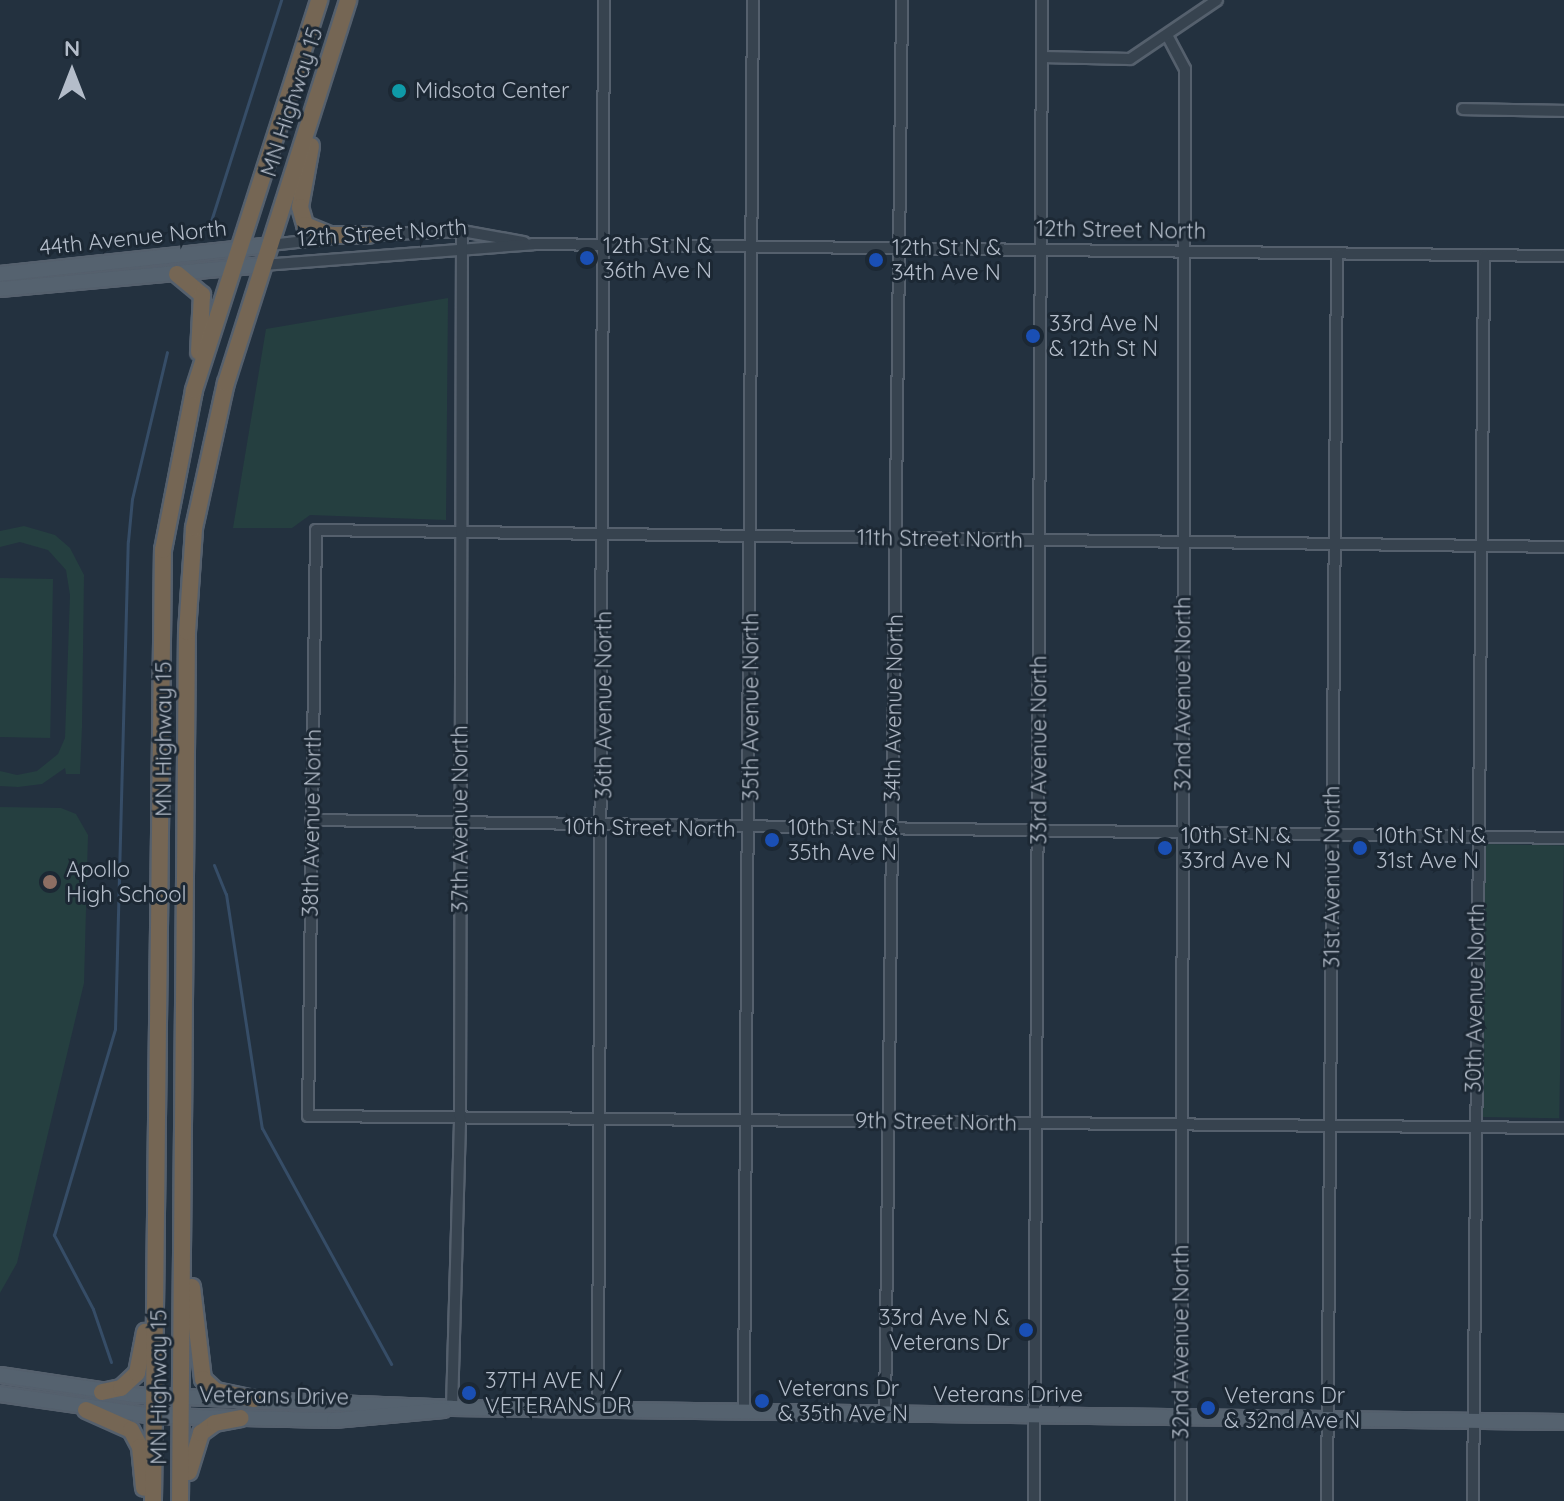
<!DOCTYPE html>
<html>
<head>
<meta charset="utf-8">
<style>
  body { margin:0 }
  #map { position:relative; width:1564px; height:1501px; overflow:hidden; background:#23313f; font-family:Quicksand,sans-serif }
  div>[style] { position:absolute }
  [style*='--x'] { left:calc(var(--x)*1px); top:calc(var(--y)*1px); width:calc(var(--w)*1px); rotate:calc(var(--a)*1deg) }
  .green>* { inset:0; background:#253f40; transform-origin:0 0 }
  .stream>* { height:3px; margin:-1.5px; padding:0 1.5px; transform-origin:1.5px; border-radius:1.5px; background:#364d67 }
  .roads { filter:drop-shadow(2px 0 #55606d) drop-shadow(-2px 0 #55606d) drop-shadow(0 2px #55606d) drop-shadow(0 -2px #55606d) }
  .minor>* { height:10px; margin:-5px; padding:0 5px; transform-origin:5px; border-radius:5px; background:#37434f }
  .major>* { height:14px; margin:-7px; padding:0 7px; transform-origin:7px; border-radius:7px; background:#55626f }
  .highway>* { height:16px; margin:-8px; padding:0 8px; transform-origin:8px; border-radius:8px; background:#756654 }
  .dots>* { width:22px; height:22px; translate:-50% -50%; box-sizing:border-box; border:4px solid #1c2834; border-radius:50% }
  span { translate:-50% -50%; white-space:nowrap; text-align:center; line-height:1.15; -webkit-text-stroke:6px #1c2834; paint-order:stroke }
  .poi-label { font-size:22px; color:#b4bdca }
  .left { translate:0 -50%; text-align:left }
  .right { translate:-100% -50%; text-align:right }
  .street-label { font-size:22px; color:#b4bdca }
  .north { position:absolute; left:32px; top:32px; width:80px; height:80px; -webkit-text-stroke:6px #1c2834; paint-order:stroke; rotate:0deg; font-size:22px; font-weight:700; line-height:32px; text-align:center; color:#b4bdca }
  .north::after { content:''; display:block; margin:auto; width:28px; height:36px; background:#b4bdca; clip-path:polygon(50% 0,100% 100%,50% 72%,0 100%) }
</style>
</head>
<body>
<div id="map">
  <div class="green">
    <i style="clip-path:polygon(448px 298px,446px 520px,310px 515px,292px 528px,233px 528px,266px 329px)"></i>
    <i style="clip-path:polygon(24px 526px,55px 535px,70px 548px,84px 575px,82px 727px,80px 774px,66px 774px,65px 768px,42px 784px,18px 787px,0 786px,0 771px,17px 775px,37px 771px,58px 754px,65px 738px,70px 595px,66px 570px,48px 550px,20px 542px,0 547px,0 531px)"></i>
    <i style="left:0;top:578px;width:53px;height:159px;rotate:1deg"></i>
    <i style="clip-path:polygon(0 807px,61px 808px,76px 814px,88px 835px,84px 983px,17px 1263px,0 1293px)"></i>
    <i style="left:1485px;top:844px;width:79px;height:273px;rotate:1deg"></i>
  </div>
  <div class="stream">
    <i style="--x:211;--y:221;--w:232;--a:-72.4"></i>
    <i style="--x:214;--y:865;--w:31;--a:68"></i>
    <i style="--x:226;--y:894;--w:237;--a:81.3"></i>
    <i style="--x:262;--y:1128;--w:269;--a:61.3"></i>
    <i style="--x:111;--y:1362;--w:56;--a:-108.8"></i>
    <i style="--x:93;--y:1309;--w:84;--a:-117.8"></i>
    <i style="--x:54;--y:1235;--w:215;--a:-73.5"></i>
    <i style="--x:115;--y:1029;--w:488;--a:-88.5"></i>
    <i style="--x:128;--y:541;--w:42;--a:-84.6"></i>
    <i style="--x:132;--y:499;--w:151;--a:-76.6"></i>
  </div>
  <div class="roads">
    <div class="minor">
      <i style="--x:1167;--y:35;--w:38;--a:62"></i>
      <i style="--x:1185;--y:69;--w:1432;--a:90.16"></i>
      <i style="--x:1042;--y:57;--w:88;--a:1.3"></i>
      <i style="--x:1130;--y:59;--w:105;--a:-34.1"></i>
      <i style="--x:1463;--y:109;--w:101;--a:1.1"></i>
      <i style="--x:365;--y:235;--w:97;--a:-2.4"></i>
      <i style="--x:462;--y:231;--w:63;--a:10.1"></i>
      <i style="--x:270;--y:245;--w:63;--a:-6.3"></i>
      <i style="--x:263;--y:265;--w:271;--a:-4.4"></i>
      <i style="--x:533;--y:244;--w:1031;--a:0.67"></i>
      <i style="--x:1564;--y:547;--w:1248;--a:-179.22"></i>
      <i style="--x:316;--y:530;--w:586;--a:90.78"></i>
      <i style="--x:308;--y:1116;--w:1256;--a:0.55"></i>
      <i style="--x:311;--y:820;--w:1253;--a:0.82"></i>
      <i style="--x:452;--y:1408;--w:291;--a:-88.4"></i>
      <i style="--x:460;--y:1117;--w:886;--a:-89.87"></i>
      <i style="--x:598;--y:1410;--w:1410;--a:-89.76"></i>
      <i style="--x:744;--y:1413;--w:1413;--a:-89.64"></i>
      <i style="--x:885;--y:1416;--w:1416;--a:-89.31"></i>
      <i style="--x:1034;--y:1501;--w:1501;--a:-89.69"></i>
      <i style="--x:1327;--y:1501;--w:1247;--a:-89.54"></i>
      <i style="--x:1473;--y:1501;--w:1246;--a:-89.49"></i>
    </div>
    <div class="major">
      <i style="--x:0;--y:274;--w:272;--a:-6.1"></i>
      <i style="--x:0;--y:289;--w:264;--a:-5.2"></i>
      <i style="--x:0;--y:1375;--w:135;--a:8.5"></i>
      <i style="--x:134;--y:1395;--w:318;--a:2.3"></i>
      <i style="--x:452;--y:1408;--w:1112;--a:0.72"></i>
      <i style="--x:0;--y:1394;--w:156;--a:8.1"></i>
      <i style="--x:154;--y:1416;--w:180;--a:1.3"></i>
      <i style="--x:334;--y:1420;--w:110;--a:-5.2"></i>
    </div>
    <div class="highway">
      <i style="--x:311;--y:146;--w:62;--a:100.2"></i>
      <i style="--x:300;--y:207;--w:19;--a:74"></i>
      <i style="--x:305;--y:225;--w:27;--a:22"></i>
      <i style="--x:330;--y:235;--w:38;--a:0"></i>
      <i style="--x:177;--y:274;--w:33;--a:40"></i>
      <i style="--x:202;--y:295;--w:57;--a:93"></i>
      <i style="--x:192;--y:1287;--w:93;--a:83.2"></i>
      <i style="--x:203;--y:1379;--w:18;--a:43"></i>
      <i style="--x:216;--y:1391;--w:39;--a:12"></i>
      <i style="--x:102;--y:1392;--w:19;--a:-12"></i>
      <i style="--x:121;--y:1388;--w:22;--a:-43"></i>
      <i style="--x:137;--y:1373;--w:42;--a:-79"></i>
      <i style="--x:86;--y:1410;--w:49;--a:24"></i>
      <i style="--x:131;--y:1430;--w:19;--a:62"></i>
      <i style="--x:140;--y:1447;--w:41;--a:84.4"></i>
      <i style="--x:189;--y:1472;--w:41;--a:-72.9"></i>
      <i style="--x:201;--y:1433;--w:17;--a:-36"></i>
      <i style="--x:215;--y:1423;--w:26;--a:-11"></i>
      <i style="--x:153;--y:1501;--w:951;--a:-89.4"></i>
      <i style="--x:163;--y:550;--w:163;--a:-79"></i>
      <i style="--x:194;--y:390;--w:410;--a:-72.2"></i>
      <i style="--x:180;--y:1501;--w:869;--a:-89.54"></i>
      <i style="--x:187;--y:632;--w:104;--a:-86.1"></i>
      <i style="--x:194;--y:528;--w:148;--a:-77.6"></i>
      <i style="--x:226;--y:383;--w:402;--a:-72.3"></i>
    </div>
  </div>
  <div class="dots">
    <i style="left:399px;top:91px;background:#0f9aa8"></i>
    <i style="left:587px;top:258px;background:#1a4fb4"></i>
    <i style="left:876px;top:260px;background:#1a4fb4"></i>
    <i style="left:1033px;top:336px;background:#1a4fb4"></i>
    <i style="left:772px;top:840px;background:#1a4fb4"></i>
    <i style="left:1165px;top:848px;background:#1a4fb4"></i>
    <i style="left:1360px;top:848px;background:#1a4fb4"></i>
    <i style="left:50px;top:882px;background:#8d6e63"></i>
    <i style="left:1026px;top:1330px;background:#1a4fb4"></i>
    <i style="left:469px;top:1393px;background:#1a4fb4"></i>
    <i style="left:762px;top:1401px;background:#1a4fb4"></i>
    <i style="left:1208px;top:1408px;background:#1a4fb4"></i>
  </div>
  <div class="poi-label">
    <span class="left" style="left:415px;top:91px">Midsota Center</span>
    <span class="left" style="left:603px;top:258px">12th St N &amp;<br>36th Ave N</span>
    <span class="left" style="left:892px;top:260px">12th St N &amp;<br>34th Ave N</span>
    <span class="left" style="left:1049px;top:336px">33rd Ave N<br>&amp; 12th St N</span>
    <span class="left" style="left:788px;top:840px">10th St N &amp;<br>35th Ave N</span>
    <span class="left" style="left:1181px;top:848px">10th St N &amp;<br>33rd Ave N</span>
    <span class="left" style="left:1376px;top:848px">10th St N &amp;<br>31st Ave N</span>
    <span class="left" style="left:66px;top:882px">Apollo<br>High School</span>
    <span class="right" style="left:1010px;top:1330px">33rd Ave N &amp;<br>Veterans Dr</span>
    <span class="left" style="left:485px;top:1393px">37TH AVE N /<br>VETERANS DR</span>
    <span class="left" style="left:778px;top:1401px">Veterans Dr<br>&amp; 35th Ave N</span>
    <span class="left" style="left:1224px;top:1408px">Veterans Dr<br>&amp; 32nd Ave N</span>
  </div>
  <div class="street-label">
    <span style="left:292px;top:102px;rotate:-72deg">MN Highway 15</span>
    <span style="left:1121px;top:230px;rotate:1deg">12th Street North</span>
    <span style="left:382px;top:233px;rotate:-4deg">12th Street North</span>
    <span style="left:133px;top:238px;rotate:-6deg">44th Avenue North</span>
    <span style="left:940px;top:539px;rotate:1deg">11th Street North</span>
    <span style="left:1183px;top:694px;rotate:-90deg">32nd Avenue North</span>
    <span style="left:604px;top:705px;rotate:-90deg">36th Avenue North</span>
    <span style="left:751px;top:707px;rotate:-90deg">35th Avenue North</span>
    <span style="left:894px;top:708px;rotate:-89deg">34th Avenue North</span>
    <span style="left:164px;top:739px;rotate:-90deg">MN Highway 15</span>
    <span style="left:1039px;top:750px;rotate:-90deg">33rd Avenue North</span>
    <span style="left:460px;top:819px;rotate:-90deg">37th Avenue North</span>
    <span style="left:312px;top:823px;rotate:-89deg">38th Avenue North</span>
    <span style="left:650px;top:828px;rotate:1deg">10th Street North</span>
    <span style="left:1332px;top:877px;rotate:-90deg">31st Avenue North</span>
    <span style="left:1475px;top:998px;rotate:-89deg">30th Avenue North</span>
    <span style="left:936px;top:1122px;rotate:1deg">9th Street North</span>
    <span style="left:1181px;top:1342px;rotate:-90deg">32nd Avenue North</span>
    <span style="left:159px;top:1387px;rotate:-90deg">MN Highway 15</span>
    <span style="left:1008px;top:1395px">Veterans Drive</span>
    <span style="left:274px;top:1396px;rotate:1deg">Veterans Drive</span>
  </div>
  <div class="north">N</div>
</div>
</body>
</html>
